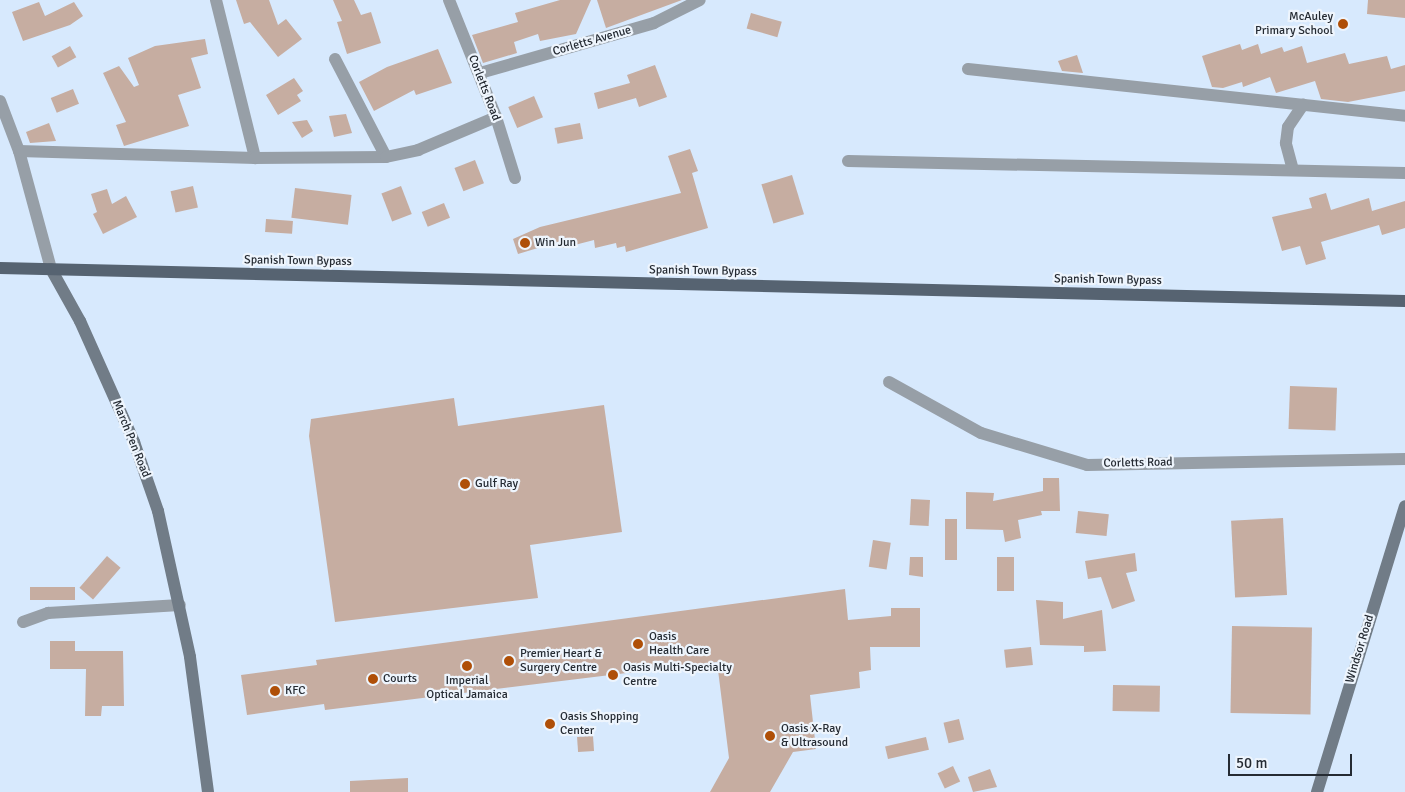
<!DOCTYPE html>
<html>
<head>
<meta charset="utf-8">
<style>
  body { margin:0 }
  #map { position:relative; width:1405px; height:792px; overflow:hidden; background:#d7e9fd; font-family:Signika,sans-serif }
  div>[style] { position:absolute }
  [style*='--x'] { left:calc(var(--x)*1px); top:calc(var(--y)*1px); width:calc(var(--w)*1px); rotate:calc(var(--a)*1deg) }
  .building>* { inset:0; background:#c6ada1; transform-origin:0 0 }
  .street>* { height:12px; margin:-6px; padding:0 6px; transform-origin:6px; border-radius:6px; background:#979fa7 }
  .secondary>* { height:12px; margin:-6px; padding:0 6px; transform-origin:6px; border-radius:6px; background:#717c87 }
  .primary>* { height:12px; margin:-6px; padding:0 6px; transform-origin:6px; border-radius:6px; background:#566371 }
  .dots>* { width:14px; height:14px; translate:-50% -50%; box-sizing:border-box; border:2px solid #eef5fd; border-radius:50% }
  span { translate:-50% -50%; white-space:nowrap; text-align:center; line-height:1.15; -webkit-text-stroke:4.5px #eef5fd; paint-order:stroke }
  .poi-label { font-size:12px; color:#252b33 }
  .right { translate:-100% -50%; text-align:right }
  .left { translate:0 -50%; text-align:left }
  .street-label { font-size:12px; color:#252b33 }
  .scale { position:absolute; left:1228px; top:754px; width:124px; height:22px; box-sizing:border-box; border:2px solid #252b33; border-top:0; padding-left:6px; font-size:15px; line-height:18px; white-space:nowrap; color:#252b33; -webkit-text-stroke:4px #eef5fd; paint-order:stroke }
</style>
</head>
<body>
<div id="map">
  <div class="building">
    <i style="clip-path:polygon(236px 0,269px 0,278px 25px,286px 19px,302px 39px,278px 57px,250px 22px,244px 24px)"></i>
    <i style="clip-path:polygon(333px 0,354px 0,361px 15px,371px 12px,381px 43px,347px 54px,337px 22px,342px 21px)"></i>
    <i style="clip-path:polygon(560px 0,591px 0,576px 34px,540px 41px,538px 34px,514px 42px,517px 53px,483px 63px,472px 35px,518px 22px,515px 13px)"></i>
    <i style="clip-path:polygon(597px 0,682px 0,606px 28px)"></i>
    <i style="clip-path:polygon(1368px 0,1405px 0,1405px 18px,1367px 14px)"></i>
    <i style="clip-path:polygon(39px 2px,45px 16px,74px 2px,83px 16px,70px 25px,23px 41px,12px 12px)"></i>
    <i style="left:751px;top:13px;width:32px;height:16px;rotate:16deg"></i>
    <i style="clip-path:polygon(205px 39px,208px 54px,191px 58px,201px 88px,178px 95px,189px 126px,124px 146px,116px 125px,126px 122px,103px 73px,119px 66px,134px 87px,139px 85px,128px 58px,155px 46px)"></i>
    <i style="clip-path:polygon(1240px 44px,1242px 50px,1258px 44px,1261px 54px,1282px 47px,1284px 52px,1302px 46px,1307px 63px,1345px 53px,1349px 64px,1387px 56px,1391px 69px,1405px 65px,1405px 91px,1348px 102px,1321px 99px,1315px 81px,1276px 93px,1270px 77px,1243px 87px,1242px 82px,1223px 88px,1212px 87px,1202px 56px)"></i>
    <i style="left:70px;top:46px;width:13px;height:21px;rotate:61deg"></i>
    <i style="clip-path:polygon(438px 49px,452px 83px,416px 95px,414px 90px,374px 111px,359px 82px,387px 67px)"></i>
    <i style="clip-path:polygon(1077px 55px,1083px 73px,1062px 71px,1058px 61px)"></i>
    <i style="clip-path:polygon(655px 65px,667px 97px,639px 107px,636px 98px,598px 109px,594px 93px,630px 83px,627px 75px)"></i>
    <i style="clip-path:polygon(294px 78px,303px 91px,297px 95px,301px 101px,278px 115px,266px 95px)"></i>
    <i style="left:73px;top:89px;width:16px;height:24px;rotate:68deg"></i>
    <i style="left:534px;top:96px;width:23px;height:28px;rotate:67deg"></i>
    <i style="clip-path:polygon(346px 114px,352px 133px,334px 137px,329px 116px)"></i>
    <i style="clip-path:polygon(307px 120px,313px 131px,302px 138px,292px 122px)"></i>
    <i style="clip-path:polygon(49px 123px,56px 141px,30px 143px,26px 132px)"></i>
    <i style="left:580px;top:123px;width:16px;height:26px;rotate:79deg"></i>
    <i style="clip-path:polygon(690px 149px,698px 171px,692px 173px,708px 228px,626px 252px,625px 246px,617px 248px,616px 243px,595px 248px,594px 240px,563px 248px,561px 241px,518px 254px,513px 239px,540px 227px,681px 193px,668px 156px)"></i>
    <i style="left:475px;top:160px;width:25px;height:22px;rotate:69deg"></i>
    <i style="left:792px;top:175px;width:41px;height:32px;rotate:73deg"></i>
    <i style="left:193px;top:186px;width:22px;height:23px;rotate:77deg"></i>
    <i style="left:401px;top:186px;width:30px;height:21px;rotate:69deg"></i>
    <i style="left:295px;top:188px;width:57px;height:30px;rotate:7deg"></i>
    <i style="clip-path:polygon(107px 189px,112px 204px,126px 196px,137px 217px,103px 234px,93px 214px,97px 212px,91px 194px)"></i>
    <i style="clip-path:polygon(1326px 193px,1331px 210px,1369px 198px,1372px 211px,1405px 201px,1405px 228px,1382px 235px,1379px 225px,1321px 242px,1326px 259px,1306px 265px,1300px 246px,1282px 251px,1272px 217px,1312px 208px,1309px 198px)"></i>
    <i style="left:444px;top:203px;width:16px;height:24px;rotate:68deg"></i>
    <i style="left:266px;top:219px;width:27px;height:13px;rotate:4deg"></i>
    <i style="left:1290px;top:386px;width:47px;height:43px;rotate:2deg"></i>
    <i style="clip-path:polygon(454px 398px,458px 426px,604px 405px,622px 532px,530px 545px,538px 598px,335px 622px,309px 436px,311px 419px)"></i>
    <i style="clip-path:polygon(1043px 478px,1059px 478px,1060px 511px,1041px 511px,1042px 515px,1018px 520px,1021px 538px,1005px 542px,1003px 530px,966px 529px,966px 492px,994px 493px,993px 501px,1043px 491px)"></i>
    <i style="left:911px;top:499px;width:19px;height:26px;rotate:3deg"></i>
    <i style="left:1078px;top:511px;width:31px;height:22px;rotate:6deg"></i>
    <i style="left:1283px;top:518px;width:77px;height:52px;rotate:87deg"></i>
    <i style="left:945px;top:519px;width:12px;height:41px"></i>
    <i style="left:873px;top:540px;width:18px;height:27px;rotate:9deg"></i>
    <i style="clip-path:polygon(1135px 553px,1137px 571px,1126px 573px,1135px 601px,1112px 609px,1101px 577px,1088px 579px,1085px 561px)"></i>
    <i style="left:107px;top:556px;width:18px;height:42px;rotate:41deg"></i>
    <i style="clip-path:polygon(910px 557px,923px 557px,923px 577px,909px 575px)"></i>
    <i style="left:997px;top:557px;width:17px;height:34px"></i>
    <i style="left:30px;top:587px;width:45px;height:13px"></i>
    <i style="clip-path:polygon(845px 589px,848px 620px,891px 616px,891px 608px,920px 608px,920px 647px,870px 647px,871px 670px,859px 672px,860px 688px,810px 695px,816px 749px,793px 752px,770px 792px,710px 792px,729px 758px,717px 662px,325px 710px,324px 704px,247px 715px,241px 675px,317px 665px,316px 660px)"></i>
    <i style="clip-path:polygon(1036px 600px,1063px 602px,1063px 619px,1102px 610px,1106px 651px,1084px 652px,1084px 646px,1040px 645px)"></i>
    <i style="left:1232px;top:626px;width:80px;height:87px;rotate:1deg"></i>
    <i style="clip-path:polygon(50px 641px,75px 641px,75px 651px,123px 651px,124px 706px,102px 706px,101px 716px,85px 716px,86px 669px,50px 669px)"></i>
    <i style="left:1031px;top:647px;width:18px;height:27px;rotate:84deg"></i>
    <i style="left:1113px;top:685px;width:47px;height:26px;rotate:1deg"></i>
    <i style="left:959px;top:719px;width:21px;height:16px;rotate:76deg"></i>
    <i style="left:593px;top:736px;width:15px;height:16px;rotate:86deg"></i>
    <i style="left:926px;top:737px;width:13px;height:42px;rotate:77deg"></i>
    <i style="left:953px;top:766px;width:17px;height:17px;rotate:65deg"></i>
    <i style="clip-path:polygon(990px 769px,997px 787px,973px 792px,968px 777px)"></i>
    <i style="clip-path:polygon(408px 778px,408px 792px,350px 792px,350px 781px)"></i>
  </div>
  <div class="street">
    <i style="--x:216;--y:0;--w:163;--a:76.1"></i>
    <i style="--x:449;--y:0;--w:126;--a:68.1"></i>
    <i style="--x:496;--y:117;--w:64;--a:72.7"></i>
    <i style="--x:335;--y:59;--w:110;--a:62.5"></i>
    <i style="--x:968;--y:69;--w:440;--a:6.1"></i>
    <i style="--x:480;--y:73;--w:181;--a:-16"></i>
    <i style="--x:654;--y:23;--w:51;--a:-26.6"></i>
    <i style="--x:0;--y:101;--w:53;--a:69.2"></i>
    <i style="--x:19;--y:151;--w:122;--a:74.8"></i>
    <i style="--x:19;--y:151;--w:236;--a:1.7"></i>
    <i style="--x:255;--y:158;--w:131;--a:-0.4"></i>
    <i style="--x:386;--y:157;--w:33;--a:-12"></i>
    <i style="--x:418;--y:150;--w:85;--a:-22.9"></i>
    <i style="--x:848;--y:161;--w:557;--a:1.23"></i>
    <i style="--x:1293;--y:170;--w:28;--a:-105"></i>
    <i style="--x:1286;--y:143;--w:16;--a:-83"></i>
    <i style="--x:1288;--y:127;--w:27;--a:-56"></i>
    <i style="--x:889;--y:382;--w:105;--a:29"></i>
    <i style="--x:981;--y:433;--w:111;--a:16.8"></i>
    <i style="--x:1087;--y:465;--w:318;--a:-1.1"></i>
    <i style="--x:23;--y:622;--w:27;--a:-20"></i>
    <i style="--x:48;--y:613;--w:132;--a:-3.5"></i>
  </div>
  <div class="secondary">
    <i style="--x:51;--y:269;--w:60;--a:60.9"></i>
    <i style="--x:80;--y:321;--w:133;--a:65.9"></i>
    <i style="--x:134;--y:442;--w:73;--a:70.8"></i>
    <i style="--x:158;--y:511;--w:149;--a:77.6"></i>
    <i style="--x:190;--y:657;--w:136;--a:82.4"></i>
    <i style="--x:1317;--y:792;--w:299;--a:-72.9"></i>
  </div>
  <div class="primary">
    <i style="--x:0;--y:268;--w:1405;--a:1.35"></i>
  </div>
  <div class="dots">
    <i style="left:1343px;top:24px;background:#af4f08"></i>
    <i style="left:525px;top:243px;background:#af4f08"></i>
    <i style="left:465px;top:484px;background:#af4f08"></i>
    <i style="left:638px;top:644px;background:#af4f08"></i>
    <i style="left:509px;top:661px;background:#af4f08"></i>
    <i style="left:467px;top:666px;background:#af4f08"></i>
    <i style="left:613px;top:675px;background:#af4f08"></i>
    <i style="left:373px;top:679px;background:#af4f08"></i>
    <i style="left:275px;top:691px;background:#af4f08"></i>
    <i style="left:550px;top:724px;background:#af4f08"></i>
    <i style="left:770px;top:736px;background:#af4f08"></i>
  </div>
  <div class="poi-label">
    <span class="right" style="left:1333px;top:24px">McAuley<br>Primary School</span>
    <span class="left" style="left:535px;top:243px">Win Jun</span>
    <span class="left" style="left:475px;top:484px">Gulf Ray</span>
    <span class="left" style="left:649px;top:644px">Oasis<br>Health Care</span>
    <span class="left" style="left:520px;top:661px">Premier Heart &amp;<br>Surgery Centre</span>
    <span class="left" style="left:623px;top:675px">Oasis Multi-Specialty<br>Centre</span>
    <span class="left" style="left:383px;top:679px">Courts</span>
    <span style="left:467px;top:688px">Imperial<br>Optical Jamaica</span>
    <span class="left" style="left:285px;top:691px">KFC</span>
    <span class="left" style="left:560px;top:724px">Oasis Shopping<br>Center</span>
    <span class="left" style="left:781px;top:736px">Oasis X-Ray<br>&amp; Ultrasound</span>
  </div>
  <div class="street-label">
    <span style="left:592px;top:41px;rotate:-16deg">Corletts Avenue</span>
    <span style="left:484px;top:88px;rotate:69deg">Corletts Road</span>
    <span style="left:298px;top:261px;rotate:1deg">Spanish Town Bypass</span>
    <span style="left:703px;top:271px;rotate:1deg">Spanish Town Bypass</span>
    <span style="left:1108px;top:280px;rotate:1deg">Spanish Town Bypass</span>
    <span style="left:131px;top:439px;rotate:68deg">March Pen Road</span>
    <span style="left:1138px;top:463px;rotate:-1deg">Corletts Road</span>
    <span style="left:1360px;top:649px;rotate:-73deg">Windsor Road</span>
  </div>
  <div class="scale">50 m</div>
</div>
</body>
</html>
